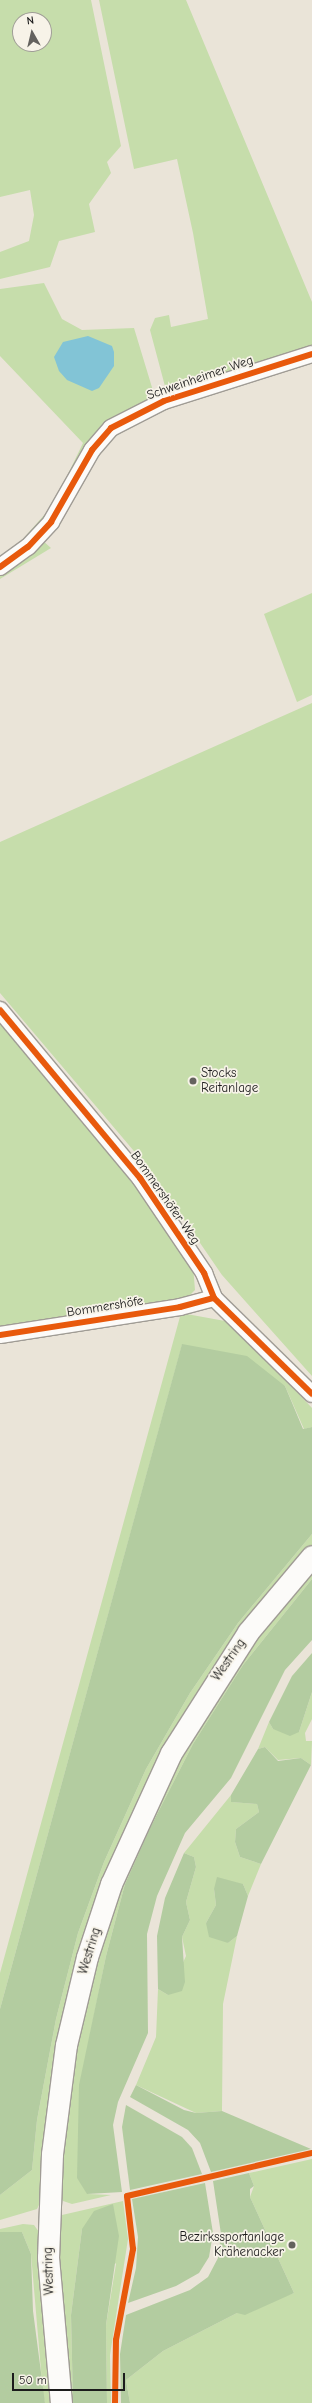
<!DOCTYPE html>
<html>
<head>
<meta charset="utf-8">
<style>
  body { margin:0 }
  #map { position:relative; width:312px; height:2403px; overflow:hidden; background:#eae4d8; font-family:"Comic Neue",sans-serif }
  div>[style] { position:absolute }
  [style*='--x'] { left:calc(var(--x)*1px); top:calc(var(--y)*1px); width:calc(var(--w)*1px); rotate:calc(var(--a)*1deg) }
  .green>* { inset:0; background:#c6ddab }
  .forest>* { inset:0; background:#b3cca0 }
  .water>* { inset:0; background:#82c4d6 }
  .roads { filter:drop-shadow(1px 0 #a09c95) drop-shadow(-1px 0 #a09c95) drop-shadow(0 1px #a09c95) drop-shadow(0 -1px #a09c95) }
  .minor>* { height:16px; margin:-8px; padding:0 8px; transform-origin:8px; border-radius:8px; background:#fcfbf9 }
  .major>* { height:21px; margin:-10.5px; padding:0 10.5px; transform-origin:10.5px; border-radius:10.5px; background:#fcfbf9 }
  .cycleway>* { height:6px; margin:-3px; padding:0 3px; transform-origin:3px; border-radius:3px; background:#e8590c }
  .dots>* { width:11px; height:11px; translate:-50% -50%; box-sizing:border-box; border:2px solid #f7f3e8; border-radius:50% }
  span { translate:-50% -50%; white-space:nowrap; text-align:center; line-height:1.15; -webkit-text-stroke:3.5px #f7f3e8; paint-order:stroke }
  .street-label { font-size:13px; color:#1c1c1c }
  .poi-label { font-size:13px; color:#1c1c1c }
  .left { translate:0 -50%; text-align:left }
  .right { translate:-100% -50%; text-align:right }
  .north { position:absolute; left:12px; top:12px; width:40px; height:40px; box-sizing:border-box; background:#f7f3e8; border:1px solid #9f9d96; border-radius:50%; rotate:352deg; font-size:11px; font-weight:700; line-height:16px; text-align:center; color:#1c1c1c }
  .north::after { content:''; display:block; margin:auto; width:14px; height:18px; background:#64625e; clip-path:polygon(50% 0,100% 100%,50% 72%,0 100%) }
  .scale { position:absolute; left:12px; top:2373px; width:113px; height:18px; box-sizing:border-box; border:2px solid #1c1c1c; border-top:0; padding-left:5px; font-size:12px; line-height:14px; white-space:nowrap; color:#1c1c1c; -webkit-text-stroke:3px #f7f3e8; paint-order:stroke }
</style>
</head>
<body>
<div id="map">
  <div class="green">
    <i style="clip-path:polygon(evenodd,0 0,91px 0,121px 146px,107px 162px,111px 173px,89px 204px,95px 232px,59px 241px,50px 267px,0 279px,0 252px,29px 241px,34px 215px,30px 190px,0 197px,0 0,20px 20px,44px 20px,44px 44px,20px 44px,20px 20px)"></i>
    <i style="clip-path:polygon(99px 0,186px 0,312px 302px,312px 349px,175px 392px,166px 390px,150px 330px,155px 318px,169px 315px,171px 327px,208px 319px,193px 233px,177px 159px,134px 169px)"></i>
    <i style="clip-path:polygon(44px 283px,62px 319px,82px 330px,134px 328px,154px 394px,150px 401px,112px 423px,37px 530px,0 561px,0 556px,22px 540px,53px 505px,83px 443px,0 356px,0 289px)"></i>
    <i style="clip-path:polygon(42px 540px,51px 548px,0 579px,0 572px)"></i>
    <i style="clip-path:polygon(312px 593px,312px 695px,297px 702px,264px 614px)"></i>
    <i style="clip-path:polygon(312px 703px,312px 1376px,222px 1275px,150px 1170px,0 993px,0 842px)"></i>
    <i style="clip-path:polygon(0 1018px,101px 1136px,193px 1266px,195px 1290px,185px 1300px,0 1331px)"></i>
    <i style="clip-path:polygon(181px 1313px,225px 1321px,246px 1338px,312px 1408px,312px 1427px,304px 1429px,285px 1386px,182px 1345px,0 2009px,0 1973px)"></i>
    <i style="clip-path:polygon(312px 1534px,312px 1547px,118px 1850px,41px 2201px,37px 2209px,0 2220px,0 2195px,32px 2170px,37px 2120px,56px 2019px,78px 1933px,104px 1862px,146px 1769px,190px 1693px,238px 1623px)"></i>
    <i style="clip-path:polygon(312px 1571px,312px 1579px,243px 1665px,193px 1744px,150px 1828px,125px 1884px,106px 1956px,80px 2085px,88px 2194px,111px 2195px,72px 2204px,63px 2201px,57px 2192px,71px 2069px,101px 1942px,125px 1875px,177px 1763px,209px 1708px,251px 1646px)"></i>
    <i style="clip-path:polygon(312px 1692px,312px 1719px,305px 1733px,306px 1741px,312px 1741px,311px 1765px,301px 1758px,278px 1760px,265px 1747px,258px 1749px,269px 1722px,273px 1729px,299px 1732px)"></i>
    <i style="clip-path:polygon(231px 1795px,232px 1802px,257px 1804px,259px 1812px,236px 1829px,235px 1842px,240px 1857px,261px 1864px,248px 1896px,243px 1884px,214px 1889px,216px 1905px,206px 1923px,228px 1943px,237px 1936px,223px 2004px,222px 2111px,196px 2113px,136px 2085px,156px 2037px,158px 1989px,168px 1995px,186px 1956px,182px 1937px,190px 1920px,186px 1902px,196px 1867px,194px 1857px,184px 1853px)"></i>
    <i style="clip-path:polygon(312px 2159px,312px 2403px,130px 2403px,126px 2380px,163px 2351px,237px 2313px,294px 2293px,250px 2197px,254px 2186px,249px 2173px)"></i>
    <i style="clip-path:polygon(123px 2201px,128px 2239px,110px 2355px,111px 2403px,107px 2403px,106px 2325px,116px 2264px,82px 2229px,71px 2315px,73px 2403px,70px 2403px,58px 2312px,58px 2220px,62px 2215px)"></i>
    <i style="clip-path:polygon(23px 2224px,34px 2225px,39px 2232px,53px 2403px,45px 2403px,43px 2394px,31px 2254px,22px 2232px,0 2232px,0 2229px)"></i>
  </div>
  <div class="forest">
    <i style="clip-path:polygon(182px 1344px,247px 1356px,285px 1386px,303px 1429px,312px 1427px,312px 1534px,238px 1623px,190px 1693px,146px 1769px,104px 1862px,78px 1933px,56px 2019px,37px 2120px,32px 2170px,0 2195px,0 2009px)"></i>
    <i style="clip-path:polygon(312px 1579px,312px 1640px,285px 1670px,231px 1778px,185px 1833px,157px 1896px,147px 1934px,148px 2033px,118px 2102px,113px 2125px,122px 2192px,87px 2194px,77px 2178px,79px 2085px,106px 1956px,125px 1884px,150px 1828px,193px 1744px,243px 1665px)"></i>
    <i style="clip-path:polygon(312px 1653px,312px 1692px,299px 1732px,290px 1736px,273px 1729px,269px 1722px,292px 1676px)"></i>
    <i style="clip-path:polygon(265px 1747px,278px 1761px,301px 1758px,311px 1765px,261px 1864px,240px 1857px,235px 1842px,236px 1829px,259px 1812px,257px 1804px,231px 1802px,231px 1795px,258px 1749px)"></i>
    <i style="clip-path:polygon(184px 1853px,194px 1857px,196px 1867px,186px 1902px,190px 1920px,182px 1937px,185px 1982px,182px 1991px,168px 1995px,158px 1989px,157px 1936px,165px 1898px)"></i>
    <i style="clip-path:polygon(217px 1877px,243px 1884px,248px 1896px,237px 1936px,228px 1943px,209px 1937px,206px 1923px,216px 1905px,214px 1889px)"></i>
    <i style="clip-path:polygon(136px 2085px,184px 2110px,196px 2113px,222px 2111px,311px 2149px,211px 2172px,200px 2143px,188px 2130px,130px 2097px)"></i>
    <i style="clip-path:polygon(126px 2105px,182px 2137px,192px 2148px,202px 2174px,130px 2190px,122px 2127px)"></i>
    <i style="clip-path:polygon(249px 2173px,254px 2186px,250px 2189px,250px 2197px,294px 2293px,245px 2315px,237px 2313px,163px 2351px,126px 2380px,130px 2403px,121px 2403px,120px 2354px,126px 2315px,190px 2290px,208px 2277px,218px 2258px,221px 2234px,213px 2181px)"></i>
    <i style="clip-path:polygon(205px 2183px,213px 2233px,209px 2257px,199px 2273px,176px 2286px,128px 2303px,136px 2268px,138px 2237px,132px 2199px)"></i>
    <i style="clip-path:polygon(113px 2204px,119px 2236px,106px 2325px,107px 2403px,73px 2403px,71px 2315px,82px 2229px,94px 2211px)"></i>
    <i style="clip-path:polygon(0 2232px,22px 2232px,31px 2254px,33px 2311px,45px 2403px,0 2403px)"></i>
  </div>
  <div class="water">
    <i style="clip-path:polygon(88px 336px,112px 346px,114px 352px,114px 366px,99px 388px,92px 391px,67px 380px,59px 371px,54px 357px,63px 342px)"></i>
  </div>
  <div class="roads">
    <div class="minor">
      <i style="--x:0;--y:567;--w:34;--a:-36"></i>
      <i style="--x:28;--y:547;--w:34;--a:-47"></i>
      <i style="--x:51;--y:522;--w:83;--a:-60.3"></i>
      <i style="--x:92;--y:450;--w:29;--a:-49"></i>
      <i style="--x:111;--y:428;--w:59;--a:-27"></i>
      <i style="--x:164;--y:401;--w:155;--a:-17.6"></i>
      <i style="--x:0;--y:1010;--w:219;--a:50.2"></i>
      <i style="--x:140;--y:1178;--w:115;--a:56"></i>
      <i style="--x:204;--y:1273;--w:27;--a:68"></i>
      <i style="--x:214;--y:1298;--w:137;--a:44.4"></i>
      <i style="--x:0;--y:1335;--w:182;--a:-8.8"></i>
      <i style="--x:180;--y:1307;--w:35;--a:-15"></i>
    </div>
    <div class="major">
      <i style="--x:61;--y:2403;--w:146;--a:-95.1"></i>
      <i style="--x:48;--y:2258;--w:104;--a:-87.8"></i>
      <i style="--x:52;--y:2154;--w:110;--a:-82.7"></i>
      <i style="--x:66;--y:2045;--w:90;--a:-76.6"></i>
      <i style="--x:87;--y:1957;--w:77;--a:-71.8"></i>
      <i style="--x:111;--y:1884;--w:144;--a:-65.4"></i>
      <i style="--x:171;--y:1753;--w:143;--a:-57.5"></i>
      <i style="--x:248;--y:1632;--w:99;--a:-49.9"></i>
    </div>
  </div>
  <div class="cycleway">
    <i style="--x:0;--y:567;--w:34;--a:-36"></i>
    <i style="--x:28;--y:547;--w:34;--a:-47"></i>
    <i style="--x:51;--y:522;--w:83;--a:-60.3"></i>
    <i style="--x:92;--y:450;--w:29;--a:-49"></i>
    <i style="--x:111;--y:428;--w:59;--a:-27"></i>
    <i style="--x:164;--y:401;--w:155;--a:-17.6"></i>
    <i style="--x:0;--y:1010;--w:219;--a:50.2"></i>
    <i style="--x:140;--y:1178;--w:115;--a:56"></i>
    <i style="--x:204;--y:1273;--w:27;--a:68"></i>
    <i style="--x:214;--y:1298;--w:137;--a:44.4"></i>
    <i style="--x:0;--y:1335;--w:182;--a:-8.8"></i>
    <i style="--x:180;--y:1307;--w:35;--a:-15"></i>
    <i style="--x:115;--y:2403;--w:63;--a:-89.1"></i>
    <i style="--x:116;--y:2340;--w:93;--a:-79.4"></i>
    <i style="--x:133;--y:2249;--w:53;--a:-96.5"></i>
    <i style="--x:127;--y:2196;--w:190;--a:-13.1"></i>
  </div>
  <div class="dots">
    <i style="left:193px;top:1081px;background:#64625e"></i>
    <i style="left:292px;top:2245px;background:#64625e"></i>
  </div>
  <div class="street-label">
    <span style="left:200px;top:378px;rotate:-19deg">Schweinheimer Weg</span>
    <span style="left:165px;top:1198px;rotate:55deg">Bommershöfer Weg</span>
    <span style="left:105px;top:1307px;rotate:-9deg">Bommershöfe</span>
    <span style="left:229px;top:1660px;rotate:-55deg">Westring</span>
    <span style="left:90px;top:1951px;rotate:-73deg">Westring</span>
    <span style="left:49px;top:2271px;rotate:-92deg">Westring</span>
  </div>
  <div class="poi-label">
    <span class="left" style="left:201px;top:1081px">Stocks<br>Reitanlage</span>
    <span class="right" style="left:284px;top:2245px">Bezirkssportanlage<br>Krähenacker</span>
  </div>
  <div class="north">N</div>
  <div class="scale">50 m</div>
</div>
</body>
</html>
